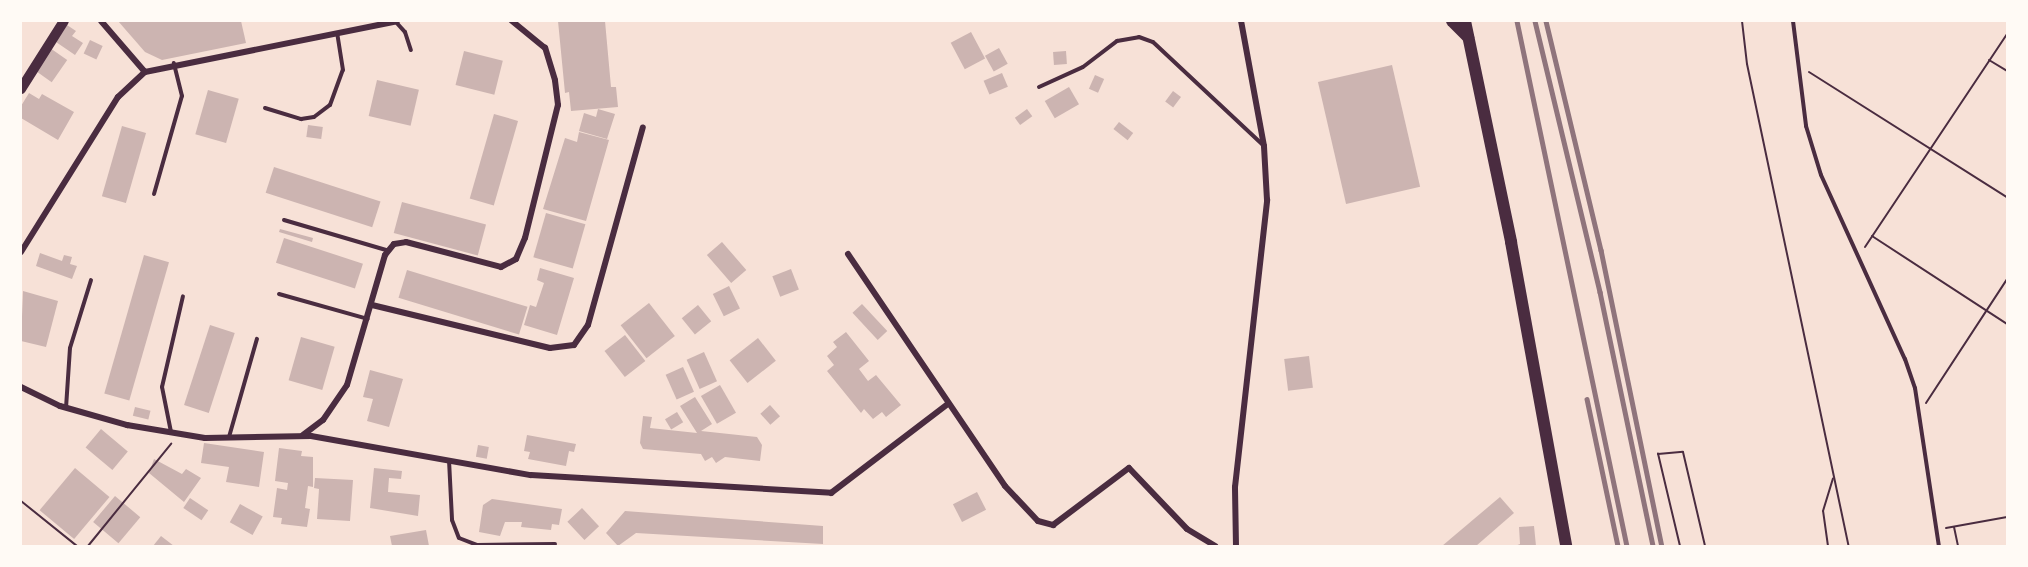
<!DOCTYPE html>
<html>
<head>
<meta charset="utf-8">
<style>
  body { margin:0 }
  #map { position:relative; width:2028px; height:567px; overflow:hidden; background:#f7e1d7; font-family:"IBM Plex Sans",sans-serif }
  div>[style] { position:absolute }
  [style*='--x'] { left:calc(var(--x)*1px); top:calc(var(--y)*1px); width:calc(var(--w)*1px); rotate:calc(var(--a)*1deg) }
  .building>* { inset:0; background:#ccb4b1; transform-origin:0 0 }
  .path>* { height:2px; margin:-1px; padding:0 1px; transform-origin:1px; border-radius:1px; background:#4a2c40 }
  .service>* { height:4px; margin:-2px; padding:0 2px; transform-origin:2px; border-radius:2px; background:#4a2c40 }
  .minor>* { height:6px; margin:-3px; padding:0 3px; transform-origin:3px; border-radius:3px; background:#4a2c40 }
  .tertiary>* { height:10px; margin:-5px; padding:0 5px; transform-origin:5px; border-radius:5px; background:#4a2c40 }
  .primary>* { height:12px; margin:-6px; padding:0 6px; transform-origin:6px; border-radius:6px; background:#4a2c40 }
  .rail>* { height:4.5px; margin:-2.25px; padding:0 2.25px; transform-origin:2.25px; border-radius:2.25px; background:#8f747c }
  span { translate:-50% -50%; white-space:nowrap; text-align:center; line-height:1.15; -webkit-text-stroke:6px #fffaf5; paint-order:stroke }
  .frame { position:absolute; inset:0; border:22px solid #fffaf5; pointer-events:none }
</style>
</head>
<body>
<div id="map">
  <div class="building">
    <i style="clip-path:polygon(118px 21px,241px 21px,246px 43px,162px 60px,145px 52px)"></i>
    <i style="clip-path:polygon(558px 21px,605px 21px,611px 87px,616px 87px,618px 107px,571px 111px,569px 92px,565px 93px)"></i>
    <i style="clip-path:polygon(67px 25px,76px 31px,72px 36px,83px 43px,75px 55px,56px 42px)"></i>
    <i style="left:971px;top:32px;width:30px;height:23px;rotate:62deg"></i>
    <i style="left:90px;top:40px;width:14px;height:15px;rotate:25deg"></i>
    <i style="left:50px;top:48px;width:21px;height:27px;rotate:35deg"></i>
    <i style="left:999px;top:48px;width:18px;height:16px;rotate:61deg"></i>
    <i style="left:464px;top:51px;width:40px;height:35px;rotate:14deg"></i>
    <i style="left:1066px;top:51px;width:13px;height:13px;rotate:86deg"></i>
    <i style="left:1392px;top:65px;width:125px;height:76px;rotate:77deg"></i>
    <i style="left:1002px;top:73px;width:15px;height:20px;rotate:67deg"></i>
    <i style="left:1095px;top:75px;width:10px;height:15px;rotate:24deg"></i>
    <i style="left:377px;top:80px;width:43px;height:37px;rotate:13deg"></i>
    <i style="left:1069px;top:87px;width:20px;height:28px;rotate:60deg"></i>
    <i style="left:208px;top:90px;width:32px;height:46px;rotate:16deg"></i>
    <i style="left:1173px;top:91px;width:10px;height:13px;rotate:37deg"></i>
    <i style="clip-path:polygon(29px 93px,39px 99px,42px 94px,74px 112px,58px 140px,21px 118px,21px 106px)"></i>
    <i style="clip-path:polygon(598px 109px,615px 114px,607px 139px,579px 131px,584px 113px,596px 117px)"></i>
    <i style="left:1027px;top:109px;width:9px;height:15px;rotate:54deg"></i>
    <i style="left:494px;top:114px;width:25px;height:88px;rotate:16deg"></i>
    <i style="left:1119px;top:122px;width:18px;height:9px;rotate:38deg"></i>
    <i style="left:308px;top:125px;width:15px;height:12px;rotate:8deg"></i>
    <i style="left:122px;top:126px;width:25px;height:73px;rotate:16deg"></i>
    <i style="clip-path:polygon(579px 132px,609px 140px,586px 221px,543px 209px,565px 138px,577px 142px)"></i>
    <i style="left:274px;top:167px;width:112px;height:27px;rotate:18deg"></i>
    <i style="left:402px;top:202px;width:87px;height:32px;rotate:15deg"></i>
    <i style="left:546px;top:213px;width:41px;height:46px;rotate:16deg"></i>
    <i style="clip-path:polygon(280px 229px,313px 238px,312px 242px,279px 232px)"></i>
    <i style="left:284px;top:238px;width:83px;height:26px;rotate:18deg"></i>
    <i style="left:722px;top:242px;width:37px;height:20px;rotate:49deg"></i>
    <i style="clip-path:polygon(40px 253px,62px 261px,64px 255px,72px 257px,70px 264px,77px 266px,72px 279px,36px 266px)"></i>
    <i style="left:144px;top:255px;width:26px;height:144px;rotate:16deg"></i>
    <i style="clip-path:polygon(540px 268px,574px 278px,557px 335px,524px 325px,530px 305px,536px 307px,544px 283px,537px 280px)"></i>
    <i style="left:791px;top:269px;width:22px;height:20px;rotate:69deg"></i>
    <i style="left:407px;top:270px;width:126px;height:29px;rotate:17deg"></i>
    <i style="left:729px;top:286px;width:25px;height:18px;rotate:64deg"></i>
    <i style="clip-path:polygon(23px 291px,58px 301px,46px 347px,21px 341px)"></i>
    <i style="left:649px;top:303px;width:42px;height:36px;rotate:52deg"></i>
    <i style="left:862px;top:304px;width:37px;height:13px;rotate:47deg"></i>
    <i style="left:698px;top:305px;width:21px;height:21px;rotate:51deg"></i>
    <i style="left:210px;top:325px;width:26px;height:84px;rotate:18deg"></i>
    <i style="clip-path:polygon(846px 332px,869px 361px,859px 369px,868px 381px,876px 375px,901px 405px,886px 417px,882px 412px,873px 419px,864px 409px,861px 413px,827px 371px,834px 365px,827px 356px,837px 347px,833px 342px)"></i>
    <i style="left:625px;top:335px;width:33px;height:26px;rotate:52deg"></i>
    <i style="left:301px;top:337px;width:35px;height:45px;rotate:16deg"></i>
    <i style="left:758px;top:338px;width:29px;height:36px;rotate:52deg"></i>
    <i style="left:704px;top:352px;width:32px;height:19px;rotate:66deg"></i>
    <i style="left:1309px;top:356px;width:32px;height:25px;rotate:83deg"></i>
    <i style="left:683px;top:367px;width:27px;height:19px;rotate:66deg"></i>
    <i style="clip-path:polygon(370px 370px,403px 379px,389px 427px,367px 421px,373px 399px,363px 397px)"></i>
    <i style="left:720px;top:385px;width:32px;height:22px;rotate:60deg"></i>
    <i style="clip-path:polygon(695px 397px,712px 424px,701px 431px,757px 437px,762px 445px,760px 461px,725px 457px,716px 463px,712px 457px,705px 461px,701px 454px,643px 449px,640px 443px,643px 416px,652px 417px,650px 428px,697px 433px,680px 406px)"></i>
    <i style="left:770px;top:405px;width:15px;height:13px;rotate:48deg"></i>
    <i style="left:135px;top:407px;width:16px;height:9px;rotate:14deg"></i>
    <i style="left:677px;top:412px;width:12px;height:14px;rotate:59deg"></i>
    <i style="left:101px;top:429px;width:35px;height:24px;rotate:40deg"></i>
    <i style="clip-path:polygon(527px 435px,576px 444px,574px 452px,569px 451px,566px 466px,528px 459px,530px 452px,524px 451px)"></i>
    <i style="clip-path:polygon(204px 443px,264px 452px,259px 487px,226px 482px,229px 467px,201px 463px)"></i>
    <i style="left:478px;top:445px;width:11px;height:12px;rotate:10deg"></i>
    <i style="clip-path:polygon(279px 448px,302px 451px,301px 456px,313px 457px,313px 487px,308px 486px,305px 508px,310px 509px,307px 527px,281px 524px,282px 518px,273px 517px,277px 488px,287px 490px,288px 483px,275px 481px)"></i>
    <i style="clip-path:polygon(154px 459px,182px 474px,186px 469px,201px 478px,184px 502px,149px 473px)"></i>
    <i style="left:75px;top:468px;width:45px;height:55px;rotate:40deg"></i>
    <i style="clip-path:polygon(374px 468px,402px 471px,401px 479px,389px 478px,388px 492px,420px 495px,418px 516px,370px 508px)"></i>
    <i style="clip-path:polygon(315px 478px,353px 480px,350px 521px,317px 519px,319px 489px,314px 488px)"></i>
    <i style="left:977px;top:492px;width:20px;height:27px;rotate:63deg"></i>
    <i style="left:115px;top:496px;width:33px;height:34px;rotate:40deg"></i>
    <i style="clip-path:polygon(1500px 497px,1514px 513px,1476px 546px,1442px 546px)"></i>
    <i style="left:190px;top:498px;width:22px;height:12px;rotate:34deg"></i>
    <i style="clip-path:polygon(492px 499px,562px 509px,559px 525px,552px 524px,551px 530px,521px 527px,522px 522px,505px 522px,500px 536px,479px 532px,483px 505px)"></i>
    <i style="left:240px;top:504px;width:26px;height:21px;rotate:29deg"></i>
    <i style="left:582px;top:508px;width:25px;height:20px;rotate:47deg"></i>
    <i style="clip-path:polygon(625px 511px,823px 526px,823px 544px,636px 533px,618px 546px,606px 533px)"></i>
    <i style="clip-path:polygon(1534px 526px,1536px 546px,1515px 546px,1520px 544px,1519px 527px)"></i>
    <i style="clip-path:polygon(426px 530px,429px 546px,392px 546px,390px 536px)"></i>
    <i style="clip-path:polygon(161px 536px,174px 546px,153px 546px)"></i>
  </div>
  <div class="path">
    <i style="--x:1742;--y:21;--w:43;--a:83.4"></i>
    <i style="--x:1747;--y:64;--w:493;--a:78.1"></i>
    <i style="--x:1989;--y:60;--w:21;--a:31"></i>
    <i style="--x:1809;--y:72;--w:234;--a:32.3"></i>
    <i style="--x:1872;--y:236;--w:161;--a:33.1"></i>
    <i style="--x:1865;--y:247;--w:256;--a:-56.3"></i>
    <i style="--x:1926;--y:403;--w:148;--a:-56.8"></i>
    <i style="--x:21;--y:501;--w:72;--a:38.8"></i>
    <i style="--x:1954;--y:527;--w:19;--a:78"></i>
    <i style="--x:1946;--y:528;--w:62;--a:-10.2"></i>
    <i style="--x:88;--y:546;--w:132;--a:-50.9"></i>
    <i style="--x:1680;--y:546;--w:95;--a:-103.4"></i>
    <i style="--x:1658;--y:454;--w:25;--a:-5"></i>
    <i style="--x:1683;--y:452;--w:97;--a:76.8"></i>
    <i style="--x:1828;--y:546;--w:35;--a:-98"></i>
    <i style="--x:1823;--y:511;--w:34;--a:-73"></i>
  </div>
  <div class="service">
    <i style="--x:395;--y:21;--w:15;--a:48"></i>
    <i style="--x:405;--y:32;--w:19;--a:72"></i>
    <i style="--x:1793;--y:21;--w:106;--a:82.9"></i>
    <i style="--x:1806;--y:126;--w:51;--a:73"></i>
    <i style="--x:1821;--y:175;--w:202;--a:65.5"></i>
    <i style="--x:1905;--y:359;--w:31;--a:71"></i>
    <i style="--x:1915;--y:388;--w:160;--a:81.4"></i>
    <i style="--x:1039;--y:87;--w:48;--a:-24.4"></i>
    <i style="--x:1083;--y:67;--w:43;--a:-37.4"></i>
    <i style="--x:1117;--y:41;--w:22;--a:-10"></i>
    <i style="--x:1139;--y:37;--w:15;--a:20"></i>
    <i style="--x:1153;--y:42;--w:151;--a:43.1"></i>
    <i style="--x:265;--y:108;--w:38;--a:17"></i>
    <i style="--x:301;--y:119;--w:13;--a:-9"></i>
    <i style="--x:314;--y:117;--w:20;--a:-37"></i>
    <i style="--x:330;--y:105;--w:37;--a:-70"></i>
    <i style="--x:343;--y:70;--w:37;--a:-99"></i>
    <i style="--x:154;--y:194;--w:102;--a:-74.1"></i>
    <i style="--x:182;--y:96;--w:34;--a:-104"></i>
    <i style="--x:284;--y:220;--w:109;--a:16.4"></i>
    <i style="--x:279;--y:294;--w:92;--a:15.7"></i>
    <i style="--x:66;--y:408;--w:60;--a:-86.2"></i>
    <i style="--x:70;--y:348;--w:71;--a:-72.8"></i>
    <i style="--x:171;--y:432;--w:46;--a:-101.3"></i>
    <i style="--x:162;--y:387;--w:93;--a:-77"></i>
    <i style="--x:229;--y:437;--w:102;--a:-74.1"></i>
    <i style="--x:449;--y:460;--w:60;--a:87.1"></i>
    <i style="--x:452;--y:520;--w:19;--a:69"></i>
    <i style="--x:459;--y:538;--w:19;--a:21"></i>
    <i style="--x:477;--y:545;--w:78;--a:-0.7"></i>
  </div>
  <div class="minor">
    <i style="--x:101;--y:21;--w:67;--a:49.2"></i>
    <i style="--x:145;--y:72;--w:257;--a:-11.4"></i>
    <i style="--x:21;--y:252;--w:183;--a:-58"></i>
    <i style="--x:118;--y:97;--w:37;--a:-43"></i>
    <i style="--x:848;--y:254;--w:280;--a:55.9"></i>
    <i style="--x:1005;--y:486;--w:48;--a:46.7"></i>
    <i style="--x:1038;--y:521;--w:16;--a:15"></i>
    <i style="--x:1053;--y:525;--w:95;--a:-36.9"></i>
    <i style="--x:1129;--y:468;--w:84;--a:46.4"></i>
    <i style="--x:1187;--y:529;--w:33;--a:31"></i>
    <i style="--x:372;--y:305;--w:183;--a:13.6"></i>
    <i style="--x:550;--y:348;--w:24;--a:-7"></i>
    <i style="--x:574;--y:345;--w:24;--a:-55"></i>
    <i style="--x:588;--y:325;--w:205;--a:-74.5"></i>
    <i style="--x:21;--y:387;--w:43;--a:26"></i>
    <i style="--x:60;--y:406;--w:70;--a:15.8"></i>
    <i style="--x:127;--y:425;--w:79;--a:9.5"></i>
    <i style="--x:205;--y:438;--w:106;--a:-1.1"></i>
    <i style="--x:311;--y:436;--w:223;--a:10.1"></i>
    <i style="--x:531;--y:475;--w:301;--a:3.4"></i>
    <i style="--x:831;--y:493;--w:147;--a:-37.3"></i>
    <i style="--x:303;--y:435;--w:25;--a:-37"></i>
    <i style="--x:323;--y:420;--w:42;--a:-55.6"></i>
    <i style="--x:347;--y:385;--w:135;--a:-73.7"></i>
    <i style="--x:385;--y:255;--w:14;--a:-51"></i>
    <i style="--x:394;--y:244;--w:12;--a:-9"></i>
    <i style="--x:406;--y:242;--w:98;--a:14.7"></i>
    <i style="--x:501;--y:267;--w:17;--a:-28"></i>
    <i style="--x:516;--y:259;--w:23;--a:-67"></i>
    <i style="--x:525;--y:238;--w:137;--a:-76.1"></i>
    <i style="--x:558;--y:105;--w:25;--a:-97"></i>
    <i style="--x:555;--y:80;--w:34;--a:-107"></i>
    <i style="--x:545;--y:48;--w:43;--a:-140.7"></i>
    <i style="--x:1236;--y:546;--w:59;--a:-91"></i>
    <i style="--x:1235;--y:487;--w:289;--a:-83.6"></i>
    <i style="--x:1267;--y:200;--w:54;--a:-93.2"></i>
    <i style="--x:1264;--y:146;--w:127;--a:-100.4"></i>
  </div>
  <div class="tertiary">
    <i style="--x:21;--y:89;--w:80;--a:-57.7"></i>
  </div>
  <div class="primary">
    <i style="--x:1452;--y:21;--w:23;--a:45"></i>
    <i style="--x:1465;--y:21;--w:226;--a:78.2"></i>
    <i style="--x:1511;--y:242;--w:309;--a:79.7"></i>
  </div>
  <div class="rail">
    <i style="--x:1517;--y:21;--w:536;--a:78.17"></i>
    <i style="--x:1535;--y:21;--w:279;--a:76.5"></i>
    <i style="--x:1600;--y:292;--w:259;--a:78.2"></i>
    <i style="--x:1546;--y:21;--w:236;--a:76.5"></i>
    <i style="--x:1601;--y:250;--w:302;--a:78.4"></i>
    <i style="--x:1587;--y:399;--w:150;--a:78.1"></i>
  </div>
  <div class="frame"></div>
</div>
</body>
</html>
